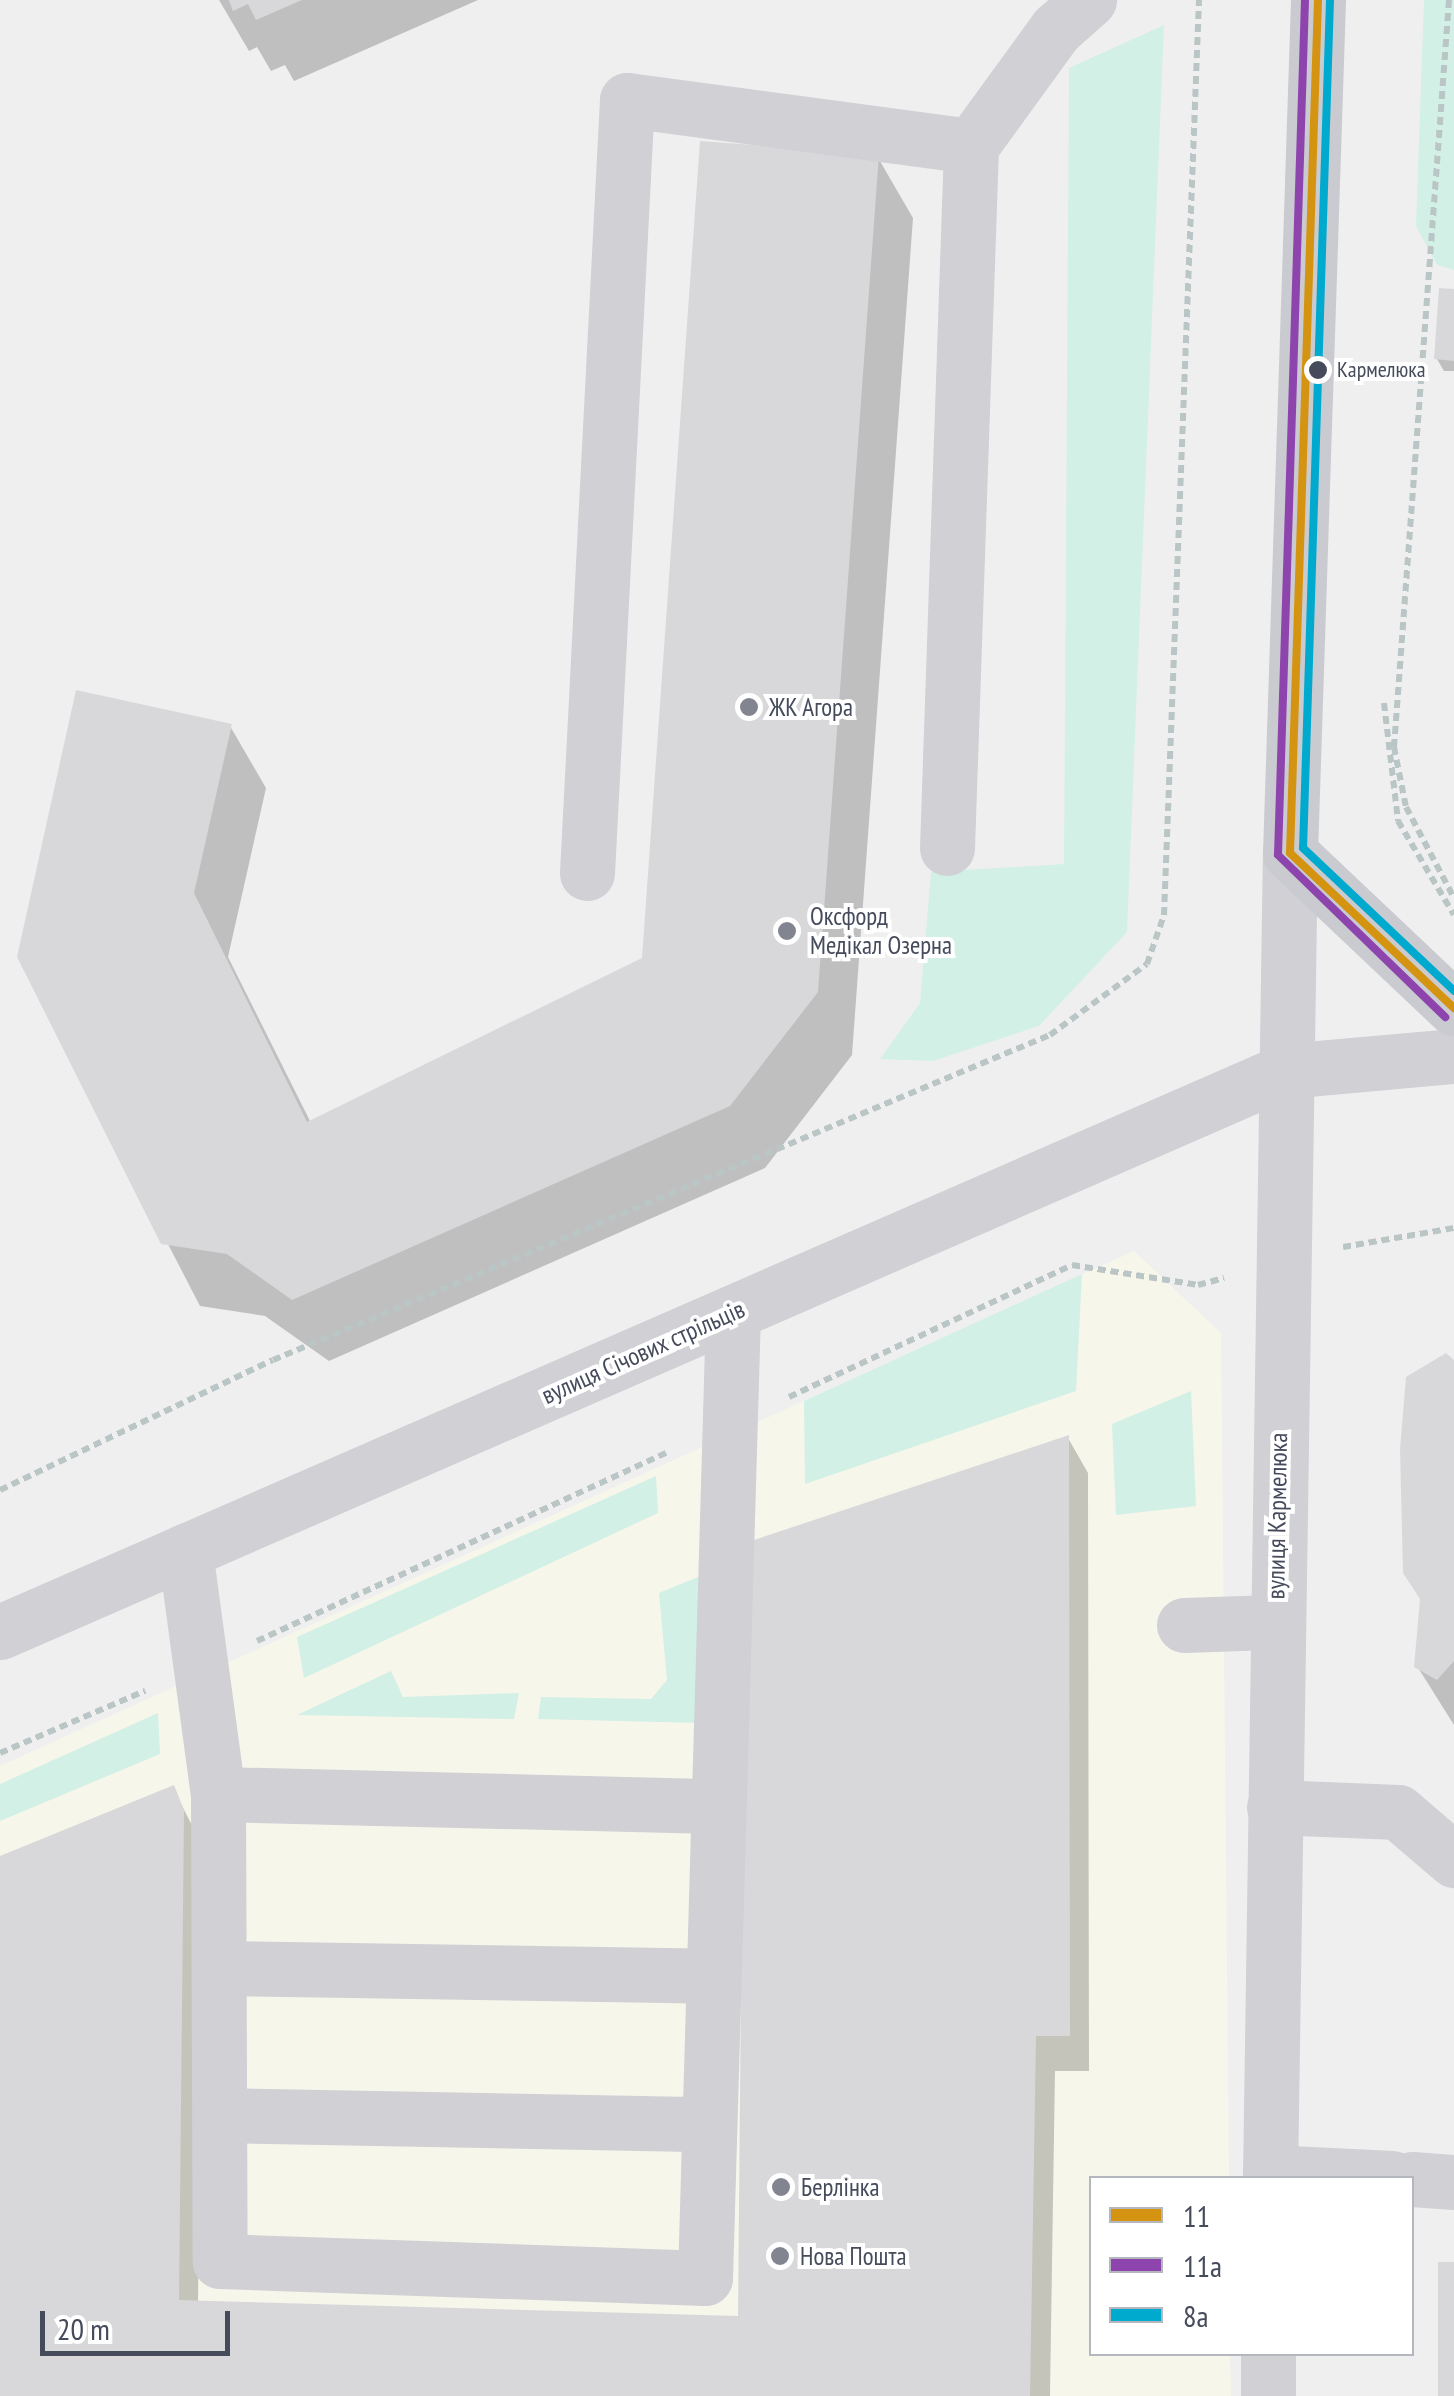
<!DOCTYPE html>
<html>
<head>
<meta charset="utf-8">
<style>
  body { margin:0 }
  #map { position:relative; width:1454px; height:2396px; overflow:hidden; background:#f0efef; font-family:"PT Sans Narrow",sans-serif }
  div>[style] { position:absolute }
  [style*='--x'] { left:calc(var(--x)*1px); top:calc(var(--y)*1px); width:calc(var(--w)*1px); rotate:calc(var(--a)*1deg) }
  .commercial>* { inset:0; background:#f7f6ea }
  .green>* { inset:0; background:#d2f0e6 }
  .shadow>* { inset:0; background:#0003 }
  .building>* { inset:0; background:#d8d8db; transform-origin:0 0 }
  .path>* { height:6px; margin-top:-3px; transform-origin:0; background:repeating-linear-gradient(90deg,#bac5c5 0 8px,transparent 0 13px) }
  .minor>* { height:55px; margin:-27.5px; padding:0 27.5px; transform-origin:27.5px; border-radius:27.5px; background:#d0d0d5 }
  .major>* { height:55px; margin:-27.5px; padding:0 27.5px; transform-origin:27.5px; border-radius:27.5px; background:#cacbd0 }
  .bus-1>* { height:8px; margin:-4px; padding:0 4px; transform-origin:4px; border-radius:4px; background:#d49412 }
  .bus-2>* { height:8px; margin:-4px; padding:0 4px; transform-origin:4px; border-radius:4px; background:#8e44ad }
  .bus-3>* { height:8px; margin:-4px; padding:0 4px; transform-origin:4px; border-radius:4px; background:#00a9ce }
  .dots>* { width:28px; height:28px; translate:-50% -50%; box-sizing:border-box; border:5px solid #fff; border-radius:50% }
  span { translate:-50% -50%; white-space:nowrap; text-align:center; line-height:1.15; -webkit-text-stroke:8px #fff; paint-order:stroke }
  .bus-label { font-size:22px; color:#464b5c }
  .left { translate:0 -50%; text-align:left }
  .poi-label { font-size:25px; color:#464b5c }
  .street-label { font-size:25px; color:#464b5c }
  .legend { position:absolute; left:1089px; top:2176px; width:325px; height:180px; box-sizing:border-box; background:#fff; border:2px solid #b5b7be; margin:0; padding:12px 18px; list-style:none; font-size:30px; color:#464b5c }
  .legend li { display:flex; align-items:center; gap:20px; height:50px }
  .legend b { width:50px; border:2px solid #b5b7be }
  .scale { position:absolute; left:40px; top:2311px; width:190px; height:45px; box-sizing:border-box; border:5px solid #464b5c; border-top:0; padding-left:12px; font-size:30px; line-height:35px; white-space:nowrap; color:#464b5c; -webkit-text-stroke:8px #fff; paint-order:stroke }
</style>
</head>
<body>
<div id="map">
  <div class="commercial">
    <i style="clip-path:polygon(1134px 1251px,1221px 1333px,1229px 2178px,1092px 2178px,1092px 2354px,1230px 2354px,1231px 2396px,0 2396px,0 1766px)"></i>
  </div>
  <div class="green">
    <i style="clip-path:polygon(1424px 0,1454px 0,1454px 270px,1437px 265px,1416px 226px)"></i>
    <i style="clip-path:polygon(1164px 25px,1127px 932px,1039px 1026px,933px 1061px,880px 1059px,920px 1003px,931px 872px,1064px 864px,1069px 68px)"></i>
    <i style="clip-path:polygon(1082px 1274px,1076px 1391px,805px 1484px,804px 1401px)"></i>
    <i style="clip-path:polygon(1191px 1391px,1196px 1506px,1116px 1515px,1112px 1424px)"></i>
    <i style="clip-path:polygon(656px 1476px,658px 1513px,304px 1678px,297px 1637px)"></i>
    <i style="clip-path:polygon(698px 1577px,700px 1723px,538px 1719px,541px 1697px,651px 1699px,667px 1680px,659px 1593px)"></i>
    <i style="clip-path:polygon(391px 1671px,403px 1697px,519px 1693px,514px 1719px,297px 1715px)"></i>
    <i style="clip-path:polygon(158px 1713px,160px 1754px,0 1821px,0 1784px)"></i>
  </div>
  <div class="shadow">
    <i style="clip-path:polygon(219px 0,478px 0,294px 81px,285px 65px,271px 71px,257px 47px,249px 51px)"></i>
    <i style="clip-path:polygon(877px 156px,913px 218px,852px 1055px,765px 1168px,329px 1361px,265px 1316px,200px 1306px,19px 956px,230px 726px,266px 788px,228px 957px,311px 1123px,644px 960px)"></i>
    <i style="clip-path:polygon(1454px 291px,1454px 371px,1444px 371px,1437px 359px)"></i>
    <i style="clip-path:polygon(1454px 1364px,1454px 1725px,1417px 1666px)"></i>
    <i style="clip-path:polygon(1068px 1438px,1088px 1473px,1089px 2071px,1055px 2071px,1050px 2396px,0 2396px,0 1858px,173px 1788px,203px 1847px,198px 2303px,740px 2319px)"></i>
  </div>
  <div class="building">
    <i style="clip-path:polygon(229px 0,302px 0,256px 20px,248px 4px,233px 11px)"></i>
    <i style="clip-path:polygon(700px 141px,879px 154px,818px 992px,730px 1106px,292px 1300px,227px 1254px,161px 1244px,17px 957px,76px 690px,232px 724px,194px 893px,307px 1122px,642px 958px)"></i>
    <i style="clip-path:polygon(1439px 288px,1454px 289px,1454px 361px,1434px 359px)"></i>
    <i style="clip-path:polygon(1446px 1353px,1454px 1360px,1454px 1661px,1437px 1680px,1414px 1667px,1420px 1599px,1403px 1573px,1400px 1449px,1406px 1377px)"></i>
    <i style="clip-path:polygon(1069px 1435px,1070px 2036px,1036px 2036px,1030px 2396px,0 2396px,0 1856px,174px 1785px,184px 1810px,179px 2300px,738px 2316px,745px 1543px)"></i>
    <i style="left:1438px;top:2262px;width:16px;height:134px"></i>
  </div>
  <div class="path">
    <i style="--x:1449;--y:0;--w:749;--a:94.21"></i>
    <i style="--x:1394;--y:747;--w:61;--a:78.7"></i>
    <i style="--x:1406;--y:807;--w:103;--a:62.2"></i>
    <i style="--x:1384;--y:703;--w:119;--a:83.2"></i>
    <i style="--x:1398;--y:821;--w:109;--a:59.2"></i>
    <i style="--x:1343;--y:1247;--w:113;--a:-9.7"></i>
    <i style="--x:789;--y:1397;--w:312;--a:-25"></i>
    <i style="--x:1072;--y:1265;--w:128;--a:9"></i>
    <i style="--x:1198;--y:1285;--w:27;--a:-15"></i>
    <i style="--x:0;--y:1490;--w:302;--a:-25.5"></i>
    <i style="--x:273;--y:1360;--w:842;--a:-22.7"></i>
    <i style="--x:1050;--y:1035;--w:120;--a:-36.2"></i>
    <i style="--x:1147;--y:964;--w:52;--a:-70.9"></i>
    <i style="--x:1164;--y:915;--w:916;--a:-87.81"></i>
    <i style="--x:257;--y:1641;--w:452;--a:-24.7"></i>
    <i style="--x:0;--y:1753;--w:158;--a:-23.2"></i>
  </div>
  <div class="minor">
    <i style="--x:947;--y:848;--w:702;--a:-88.04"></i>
    <i style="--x:587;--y:873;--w:774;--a:-87.04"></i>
    <i style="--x:627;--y:100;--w:347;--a:7.6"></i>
    <i style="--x:971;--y:146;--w:145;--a:-54"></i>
    <i style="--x:1056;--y:29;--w:44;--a:-41.3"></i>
    <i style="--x:185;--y:1551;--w:245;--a:82.3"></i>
    <i style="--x:218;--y:1794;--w:467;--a:89.8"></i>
    <i style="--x:220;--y:2261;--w:485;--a:2"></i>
    <i style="--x:705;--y:2278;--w:966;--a:-88.34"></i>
    <i style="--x:1184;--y:1625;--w:92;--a:-1.9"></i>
    <i style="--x:0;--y:1632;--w:1402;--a:-23.58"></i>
    <i style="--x:1285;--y:1071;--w:170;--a:-5.1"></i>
    <i style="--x:218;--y:1794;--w:496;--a:1.4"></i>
    <i style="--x:1274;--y:1807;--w:124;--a:2.3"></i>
    <i style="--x:1398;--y:1812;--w:74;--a:40.6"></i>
    <i style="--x:219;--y:1968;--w:493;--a:0.9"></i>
    <i style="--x:220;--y:2115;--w:486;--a:1.1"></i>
    <i style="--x:1270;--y:2172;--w:122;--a:2.8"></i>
    <i style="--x:1270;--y:2178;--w:1325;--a:-89.14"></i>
    <i style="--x:1412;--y:2179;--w:42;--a:4.1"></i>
    <i style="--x:1268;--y:2396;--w:42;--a:-90"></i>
  </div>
  <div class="major">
    <i style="--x:1318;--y:0;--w:853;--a:91.88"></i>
    <i style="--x:1290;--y:853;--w:226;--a:43.4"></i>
  </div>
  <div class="bus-1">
    <i style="--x:1318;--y:0;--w:853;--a:91.88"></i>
    <i style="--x:1290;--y:853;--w:226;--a:43.4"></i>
  </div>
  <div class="bus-2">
    <i style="--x:1305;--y:0;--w:855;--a:91.81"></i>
    <i style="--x:1278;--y:855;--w:233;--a:44.1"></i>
  </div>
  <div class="bus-3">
    <i style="--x:1330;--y:0;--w:848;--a:91.82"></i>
    <i style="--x:1303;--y:848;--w:208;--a:43.4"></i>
  </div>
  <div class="dots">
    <i style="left:1318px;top:370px;background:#464b5c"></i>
    <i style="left:749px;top:707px;background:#82848f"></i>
    <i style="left:787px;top:931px;background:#82848f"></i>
    <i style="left:781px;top:2187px;background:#82848f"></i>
    <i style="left:780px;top:2256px;background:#82848f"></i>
  </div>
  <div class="bus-label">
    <span class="left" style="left:1337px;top:370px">Кармелюка</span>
  </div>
  <div class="poi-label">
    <span class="left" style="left:769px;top:707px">ЖК Агора</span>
    <span class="left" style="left:810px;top:931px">Оксфорд<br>Медікал Озерна</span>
    <span class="left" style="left:801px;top:2187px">Берлінка</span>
    <span class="left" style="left:800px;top:2256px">Нова Пошта</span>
  </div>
  <div class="street-label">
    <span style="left:643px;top:1352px;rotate:-24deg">вулиця Січових стрільців</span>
    <span style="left:1277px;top:1516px;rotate:-89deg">вулиця Кармелюка</span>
  </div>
  <ul class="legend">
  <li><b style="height:12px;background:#d49412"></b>11</li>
  <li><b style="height:12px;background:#8e44ad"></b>11а</li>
  <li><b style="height:12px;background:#00a9ce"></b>8а</li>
  </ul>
  <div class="scale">20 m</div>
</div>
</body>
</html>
